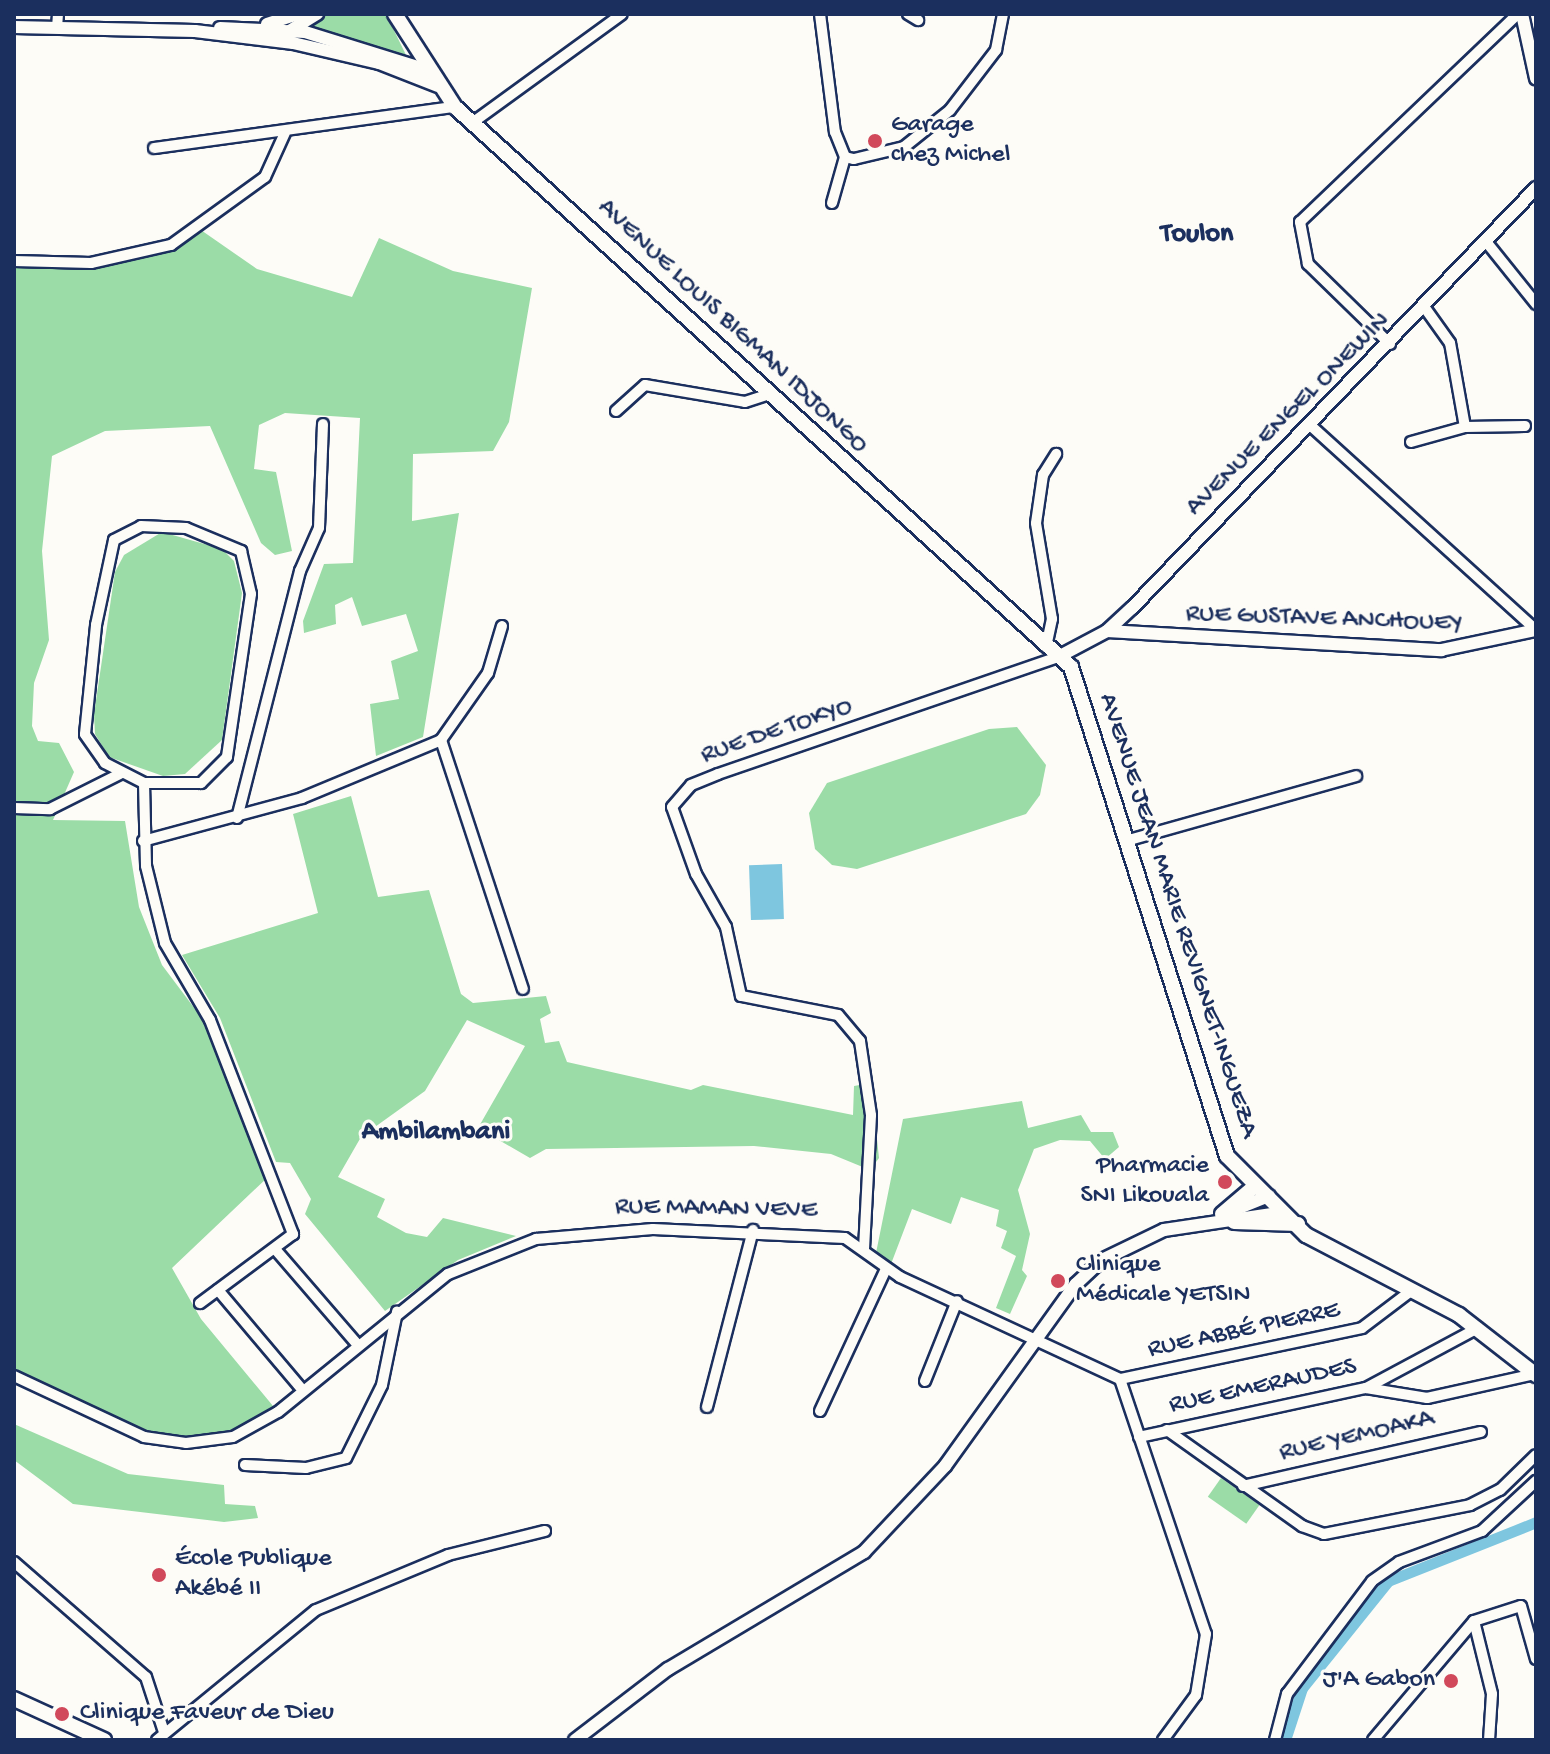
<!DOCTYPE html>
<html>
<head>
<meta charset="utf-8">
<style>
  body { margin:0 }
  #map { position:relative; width:1550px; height:1754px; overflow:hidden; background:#fdfcf7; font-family:"Gochi Hand",sans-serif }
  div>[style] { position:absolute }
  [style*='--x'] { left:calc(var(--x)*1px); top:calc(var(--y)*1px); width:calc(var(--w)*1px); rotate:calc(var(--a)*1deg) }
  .green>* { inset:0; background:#9bdca7; transform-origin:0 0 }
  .water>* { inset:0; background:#7ec6df; transform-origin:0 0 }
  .canal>* { height:11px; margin:-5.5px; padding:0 5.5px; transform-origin:5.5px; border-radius:5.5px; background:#7ec6df }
  .roads { filter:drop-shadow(2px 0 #1b2f5e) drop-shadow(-2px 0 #1b2f5e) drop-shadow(0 2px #1b2f5e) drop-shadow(0 -2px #1b2f5e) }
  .minor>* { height:10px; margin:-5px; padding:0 5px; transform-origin:5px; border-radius:5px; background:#fdfcf7 }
  .tertiary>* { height:12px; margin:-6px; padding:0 6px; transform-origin:6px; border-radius:6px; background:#fdfcf7 }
  .secondary>* { height:14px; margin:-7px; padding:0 7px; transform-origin:7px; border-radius:7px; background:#fdfcf7 }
  .dots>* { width:22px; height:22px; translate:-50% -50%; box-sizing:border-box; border:4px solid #fdfcf7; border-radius:50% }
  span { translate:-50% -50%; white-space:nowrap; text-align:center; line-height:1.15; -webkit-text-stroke:6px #fdfcf7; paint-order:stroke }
  .poi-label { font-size:26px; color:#1b2f5e }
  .left { translate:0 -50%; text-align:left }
  .right { translate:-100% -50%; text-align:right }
  .street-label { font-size:26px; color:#1b2f5e }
  .neighbourhood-label { font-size:28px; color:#1b2f5e; font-weight:700 }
  .frame { position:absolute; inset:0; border:16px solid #1b2f5e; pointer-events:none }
</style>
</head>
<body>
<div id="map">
  <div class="green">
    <i style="clip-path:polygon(324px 14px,386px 14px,406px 55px,306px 27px)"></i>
    <i style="clip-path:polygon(198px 228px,257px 269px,352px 297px,379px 238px,453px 271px,532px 288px,509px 422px,493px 451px,413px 454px,412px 521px,459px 513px,423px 737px,376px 756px,370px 704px,399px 699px,391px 661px,418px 651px,406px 614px,362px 626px,352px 597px,335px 605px,336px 624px,304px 633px,303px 621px,324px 564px,353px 563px,360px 418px,285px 413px,259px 425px,254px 469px,276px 472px,292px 551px,275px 555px,261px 543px,210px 426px,105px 431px,52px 456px,42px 551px,49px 640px,34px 683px,32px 726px,38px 741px,59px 743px,74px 772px,53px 820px,125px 821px,139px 907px,162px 965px,204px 1021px,269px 1176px,172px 1268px,201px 1319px,278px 1412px,233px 1437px,186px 1443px,144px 1437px,67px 1404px,14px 1370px,14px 261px,92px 263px,170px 245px)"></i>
    <i style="clip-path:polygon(162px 532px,222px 549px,234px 561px,242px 593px,222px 740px,185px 774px,163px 776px,109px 757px,95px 734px,94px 714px,115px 572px,124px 555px)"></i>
    <i style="clip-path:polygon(1017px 727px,1046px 765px,1040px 795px,1026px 814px,857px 869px,832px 865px,815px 849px,809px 813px,827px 783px,989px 729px)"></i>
    <i style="clip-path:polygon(351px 796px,378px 897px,429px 890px,461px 994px,473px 1003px,546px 996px,551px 1013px,540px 1019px,545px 1043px,559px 1041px,567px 1062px,691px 1090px,703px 1085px,853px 1115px,854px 1086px,871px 1083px,879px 1158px,870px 1170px,831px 1154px,754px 1146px,546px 1149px,530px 1158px,478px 1128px,525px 1046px,467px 1020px,425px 1091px,361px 1137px,338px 1177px,385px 1199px,377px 1217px,406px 1233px,427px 1237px,443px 1218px,516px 1236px,458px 1260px,385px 1311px,305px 1214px,311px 1199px,290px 1163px,276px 1162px,220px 1018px,182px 955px,318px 913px,293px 814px)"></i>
    <i style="clip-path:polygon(1022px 1101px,1028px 1128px,1081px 1115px,1091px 1132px,1113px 1132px,1119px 1147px,1105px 1159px,1090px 1141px,1060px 1140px,1034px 1149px,1018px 1190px,1030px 1234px,1022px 1270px,1027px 1276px,1010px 1314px,996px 1308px,1016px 1256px,1001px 1248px,1007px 1231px,996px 1226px,999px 1210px,961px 1197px,951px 1224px,912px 1209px,891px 1264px,876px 1253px,903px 1119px)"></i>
    <i style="clip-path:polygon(14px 1424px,128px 1474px,224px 1485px,225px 1504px,255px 1506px,258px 1518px,224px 1522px,73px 1504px,14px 1460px)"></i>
    <i style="left:1221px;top:1478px;width:47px;height:23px;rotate:35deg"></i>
  </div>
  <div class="water">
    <i style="left:782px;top:864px;width:55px;height:33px;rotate:88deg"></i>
  </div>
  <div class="canal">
    <i style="--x:1285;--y:1740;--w:55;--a:-71.9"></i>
    <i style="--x:1302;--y:1688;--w:137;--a:-51.2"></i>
    <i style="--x:1388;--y:1581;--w:159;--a:-21.7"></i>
  </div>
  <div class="roads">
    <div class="minor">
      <i style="--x:820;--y:14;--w:119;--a:82.8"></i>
      <i style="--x:835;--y:132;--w:27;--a:68"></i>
      <i style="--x:845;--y:157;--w:9;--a:13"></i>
      <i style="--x:854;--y:159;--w:51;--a:-13.5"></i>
      <i style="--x:904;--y:147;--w:59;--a:-38.8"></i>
      <i style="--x:950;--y:110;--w:76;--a:-52.5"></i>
      <i style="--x:996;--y:50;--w:37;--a:-79"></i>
      <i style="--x:908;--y:14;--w:12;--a:31"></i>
      <i style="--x:57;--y:28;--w:14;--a:-86"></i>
      <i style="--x:472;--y:123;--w:185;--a:-36"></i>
      <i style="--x:154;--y:148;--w:304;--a:-7.8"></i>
      <i style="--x:832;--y:203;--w:48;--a:-74.2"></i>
      <i style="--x:1488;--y:244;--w:77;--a:51.3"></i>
      <i style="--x:14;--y:261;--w:77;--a:1.5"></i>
      <i style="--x:91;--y:263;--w:82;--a:-12.7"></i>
      <i style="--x:171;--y:245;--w:116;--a:-35.9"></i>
      <i style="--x:265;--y:177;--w:48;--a:-65.6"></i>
      <i style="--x:1390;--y:344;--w:115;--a:-135.7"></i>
      <i style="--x:1308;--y:264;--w:43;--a:-100.8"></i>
      <i style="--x:1300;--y:222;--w:301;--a:-43.7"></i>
      <i style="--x:616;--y:411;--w:39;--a:-42"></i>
      <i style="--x:645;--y:385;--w:101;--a:9.6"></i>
      <i style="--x:745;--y:402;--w:25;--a:-18"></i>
      <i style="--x:1310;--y:425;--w:305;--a:42.2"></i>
      <i style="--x:1465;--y:427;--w:60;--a:-1"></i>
      <i style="--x:1411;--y:442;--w:56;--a:-15.5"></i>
      <i style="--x:1465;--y:427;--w:85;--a:-100.1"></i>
      <i style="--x:1450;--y:343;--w:43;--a:-125.5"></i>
      <i style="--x:1046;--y:647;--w:29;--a:-78"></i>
      <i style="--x:1052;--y:619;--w:97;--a:-99.5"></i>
      <i style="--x:1036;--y:523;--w:49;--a:-81.7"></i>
      <i style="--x:1043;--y:475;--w:25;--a:-58"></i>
      <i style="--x:441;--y:740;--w:262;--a:71.8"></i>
      <i style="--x:144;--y:783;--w:44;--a:-152.9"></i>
      <i style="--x:105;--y:763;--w:35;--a:-125"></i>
      <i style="--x:85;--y:734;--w:110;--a:-84.2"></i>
      <i style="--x:96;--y:625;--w:87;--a:-78"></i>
      <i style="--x:114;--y:540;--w:30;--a:-27"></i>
      <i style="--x:141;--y:526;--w:45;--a:2.5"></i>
      <i style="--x:186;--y:528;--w:60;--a:22.7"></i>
      <i style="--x:241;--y:551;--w:44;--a:76.9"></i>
      <i style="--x:251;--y:594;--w:165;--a:98.4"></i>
      <i style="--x:227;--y:757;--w:37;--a:135"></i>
      <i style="--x:201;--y:783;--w:57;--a:180"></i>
      <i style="--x:144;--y:783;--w:83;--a:88.6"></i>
      <i style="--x:146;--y:866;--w:79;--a:76.1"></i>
      <i style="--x:165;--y:943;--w:89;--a:59.7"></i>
      <i style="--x:210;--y:1020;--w:230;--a:68.8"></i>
      <i style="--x:293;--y:1234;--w:116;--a:143.4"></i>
      <i style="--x:14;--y:808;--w:36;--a:2"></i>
      <i style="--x:50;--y:809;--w:78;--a:-26.6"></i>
      <i style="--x:237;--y:818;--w:255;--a:-75.7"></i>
      <i style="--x:300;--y:571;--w:47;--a:-66.2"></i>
      <i style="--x:319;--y:528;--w:104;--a:-87.8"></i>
      <i style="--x:1129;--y:840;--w:236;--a:-15.7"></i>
      <i style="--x:143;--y:841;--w:165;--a:-15.1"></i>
      <i style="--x:302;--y:798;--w:151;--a:-22.6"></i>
      <i style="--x:441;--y:740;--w:82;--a:-55"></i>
      <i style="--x:488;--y:673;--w:49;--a:-73.4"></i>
      <i style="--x:275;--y:1249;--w:124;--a:49.2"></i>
      <i style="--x:864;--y:1249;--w:134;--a:-87"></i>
      <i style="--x:871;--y:1115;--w:75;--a:-98.5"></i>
      <i style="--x:860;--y:1041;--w:34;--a:-130"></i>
      <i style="--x:838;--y:1015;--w:99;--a:-168.9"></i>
      <i style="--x:741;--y:996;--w:71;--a:-102.3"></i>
      <i style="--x:726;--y:927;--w:61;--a:-119.5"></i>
      <i style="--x:696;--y:874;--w:71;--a:-109.7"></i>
      <i style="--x:672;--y:807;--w:29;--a:-49"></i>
      <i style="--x:691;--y:785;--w:29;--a:-22"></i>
      <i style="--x:718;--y:774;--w:360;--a:-19"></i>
      <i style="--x:218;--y:1290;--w:127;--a:49.8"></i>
      <i style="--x:14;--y:1376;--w:144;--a:25.1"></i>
      <i style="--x:144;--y:1437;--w:42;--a:8.1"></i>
      <i style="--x:186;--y:1443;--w:47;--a:-7.3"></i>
      <i style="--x:233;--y:1437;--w:51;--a:-29.1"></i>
      <i style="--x:278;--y:1412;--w:219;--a:-39.1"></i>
      <i style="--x:448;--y:1274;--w:95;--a:-21.7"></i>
      <i style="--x:536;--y:1239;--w:117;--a:-4.9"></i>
      <i style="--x:653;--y:1229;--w:192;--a:2.7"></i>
      <i style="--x:845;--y:1238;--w:67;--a:35.3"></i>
      <i style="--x:900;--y:1277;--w:242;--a:24.9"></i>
      <i style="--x:1120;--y:1379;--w:269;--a:71.4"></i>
      <i style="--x:1206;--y:1634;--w:62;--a:99.3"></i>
      <i style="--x:1196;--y:1695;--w:56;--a:126.3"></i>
      <i style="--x:1120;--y:1379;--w:247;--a:-11.9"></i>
      <i style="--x:1362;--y:1328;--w:63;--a:-37.2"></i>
      <i style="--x:925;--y:1381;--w:86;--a:-68.2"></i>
      <i style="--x:1366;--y:1388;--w:62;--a:9.3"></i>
      <i style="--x:1427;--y:1398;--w:111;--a:-12.5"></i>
      <i style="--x:707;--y:1407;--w:183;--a:-75.4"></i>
      <i style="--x:820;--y:1411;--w:157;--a:-65.1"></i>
      <i style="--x:1167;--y:1430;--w:166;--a:35.4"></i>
      <i style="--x:1302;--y:1526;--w:23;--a:20"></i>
      <i style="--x:1324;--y:1534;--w:149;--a:-11.2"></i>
      <i style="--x:1470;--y:1505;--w:34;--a:-27"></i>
      <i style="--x:1500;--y:1490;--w:50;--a:-44.2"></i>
      <i style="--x:1139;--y:1437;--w:232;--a:-12.2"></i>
      <i style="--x:1366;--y:1388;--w:127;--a:-28.2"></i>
      <i style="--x:245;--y:1465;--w:61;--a:2.8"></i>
      <i style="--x:306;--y:1468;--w:41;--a:-14"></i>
      <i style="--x:346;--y:1458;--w:81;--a:-63.7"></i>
      <i style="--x:382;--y:1385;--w:75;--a:-78.4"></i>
      <i style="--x:1243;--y:1486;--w:244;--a:-12.8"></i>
      <i style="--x:14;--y:1562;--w:175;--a:41.1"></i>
      <i style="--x:146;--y:1677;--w:58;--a:71.9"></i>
      <i style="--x:1474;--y:1621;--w:75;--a:76.1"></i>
      <i style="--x:1492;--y:1694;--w:46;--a:93.7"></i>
      <i style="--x:157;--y:1740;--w:205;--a:-39.3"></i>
      <i style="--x:316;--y:1610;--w:143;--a:-22.6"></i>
      <i style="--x:448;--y:1555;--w:100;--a:-13.9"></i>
      <i style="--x:1275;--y:1740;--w:48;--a:-75.4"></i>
      <i style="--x:1287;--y:1694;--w:141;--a:-53"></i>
      <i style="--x:1372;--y:1581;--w:33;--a:-35"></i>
      <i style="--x:1399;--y:1562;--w:89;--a:-20.5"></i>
      <i style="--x:1482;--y:1531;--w:74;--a:-42.8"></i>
      <i style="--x:1373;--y:1740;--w:156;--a:-49.7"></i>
      <i style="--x:1474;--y:1621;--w:49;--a:-17.7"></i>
      <i style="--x:1521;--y:1606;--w:55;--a:74.2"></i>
    </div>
    <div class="tertiary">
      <i style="--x:1522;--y:14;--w:66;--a:77.7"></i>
      <i style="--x:267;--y:24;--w:33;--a:-18"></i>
      <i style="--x:14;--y:27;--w:181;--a:1.3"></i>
      <i style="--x:195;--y:31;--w:99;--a:7"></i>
      <i style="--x:293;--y:43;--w:88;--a:13.1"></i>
      <i style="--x:379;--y:63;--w:63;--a:21.3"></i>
      <i style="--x:220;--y:28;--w:85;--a:2.7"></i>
      <i style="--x:305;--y:32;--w:128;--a:17.3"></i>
      <i style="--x:291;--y:30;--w:31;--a:-32"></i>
      <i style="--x:1107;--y:631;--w:335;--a:3.3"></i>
      <i style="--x:1441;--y:650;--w:97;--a:-11.9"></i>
      <i style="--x:1058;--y:657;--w:55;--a:-28"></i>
      <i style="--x:1107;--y:631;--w:34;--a:-43"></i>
      <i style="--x:1132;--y:608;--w:583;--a:-46.11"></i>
      <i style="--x:1229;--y:1212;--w:43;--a:-21.8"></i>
      <i style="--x:575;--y:1740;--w:117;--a:-37.4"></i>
      <i style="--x:668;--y:1669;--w:228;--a:-30.8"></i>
      <i style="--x:864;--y:1552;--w:118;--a:-46.7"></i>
      <i style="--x:945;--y:1466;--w:224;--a:-54.3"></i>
      <i style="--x:1076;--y:1284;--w:35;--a:-43"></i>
      <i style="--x:1102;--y:1260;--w:69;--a:-25.8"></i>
      <i style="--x:1164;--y:1230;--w:121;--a:-8.5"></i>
    </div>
    <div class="secondary">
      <i style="--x:395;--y:14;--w:111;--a:57.2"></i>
      <i style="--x:455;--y:107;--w:832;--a:42.27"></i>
      <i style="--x:1071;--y:667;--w:513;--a:72.31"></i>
      <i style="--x:1227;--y:1156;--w:112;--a:45"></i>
      <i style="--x:1306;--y:1235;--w:173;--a:27.6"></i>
      <i style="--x:1459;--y:1315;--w:98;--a:37.9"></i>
      <i style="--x:1222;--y:1214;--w:42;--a:-40.2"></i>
      <i style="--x:1234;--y:1222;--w:64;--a:1.8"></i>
      <i style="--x:14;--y:1699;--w:99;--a:24.5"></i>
    </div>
  </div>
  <div class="dots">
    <i style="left:875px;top:141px;background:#d1495b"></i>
    <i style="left:1225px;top:1182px;background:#d1495b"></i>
    <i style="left:1058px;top:1281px;background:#d1495b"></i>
    <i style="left:159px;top:1575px;background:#d1495b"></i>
    <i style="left:1451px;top:1681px;background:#d1495b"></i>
    <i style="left:62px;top:1714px;background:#d1495b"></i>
  </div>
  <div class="poi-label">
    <span class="left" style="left:891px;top:141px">Garage<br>chez Michel</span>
    <span class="right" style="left:1209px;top:1182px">Pharmacie<br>SNI Likouala</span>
    <span class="left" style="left:1076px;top:1281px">Clinique<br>Médicale YETSIN</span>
    <span class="left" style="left:175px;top:1575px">École Publique<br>Akébé II</span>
    <span class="right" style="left:1435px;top:1681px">J'A Gabon</span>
    <span class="left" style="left:80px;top:1714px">Clinique Faveur de Dieu</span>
  </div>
  <div class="street-label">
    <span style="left:732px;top:327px;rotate:43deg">AVENUE LOUIS BIGMAN IDJONGO</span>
    <span style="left:1289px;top:415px;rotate:-45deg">AVENUE ENGEL ONEWIN</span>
    <span style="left:1324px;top:620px;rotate:2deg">RUE GUSTAVE ANCHOUEY</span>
    <span style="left:777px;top:732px;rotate:-19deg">RUE DE TOKYO</span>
    <span style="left:1177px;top:916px;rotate:72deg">AVENUE JEAN MARIE REVIGNET-INGUEZA</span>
    <span style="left:716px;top:1210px;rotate:1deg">RUE MAMAN VEVE</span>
    <span style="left:1244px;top:1331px;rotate:-12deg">RUE ABBÉ PIERRE</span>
    <span style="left:1263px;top:1387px;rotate:-12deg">RUE EMERAUDES</span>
    <span style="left:1357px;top:1437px;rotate:-13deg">RUE YEMOAKA</span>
  </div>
  <div class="neighbourhood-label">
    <span style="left:1197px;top:235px">Toulon</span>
    <span style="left:436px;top:1133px">Ambilambani</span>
  </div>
  <div class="frame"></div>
</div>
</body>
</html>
